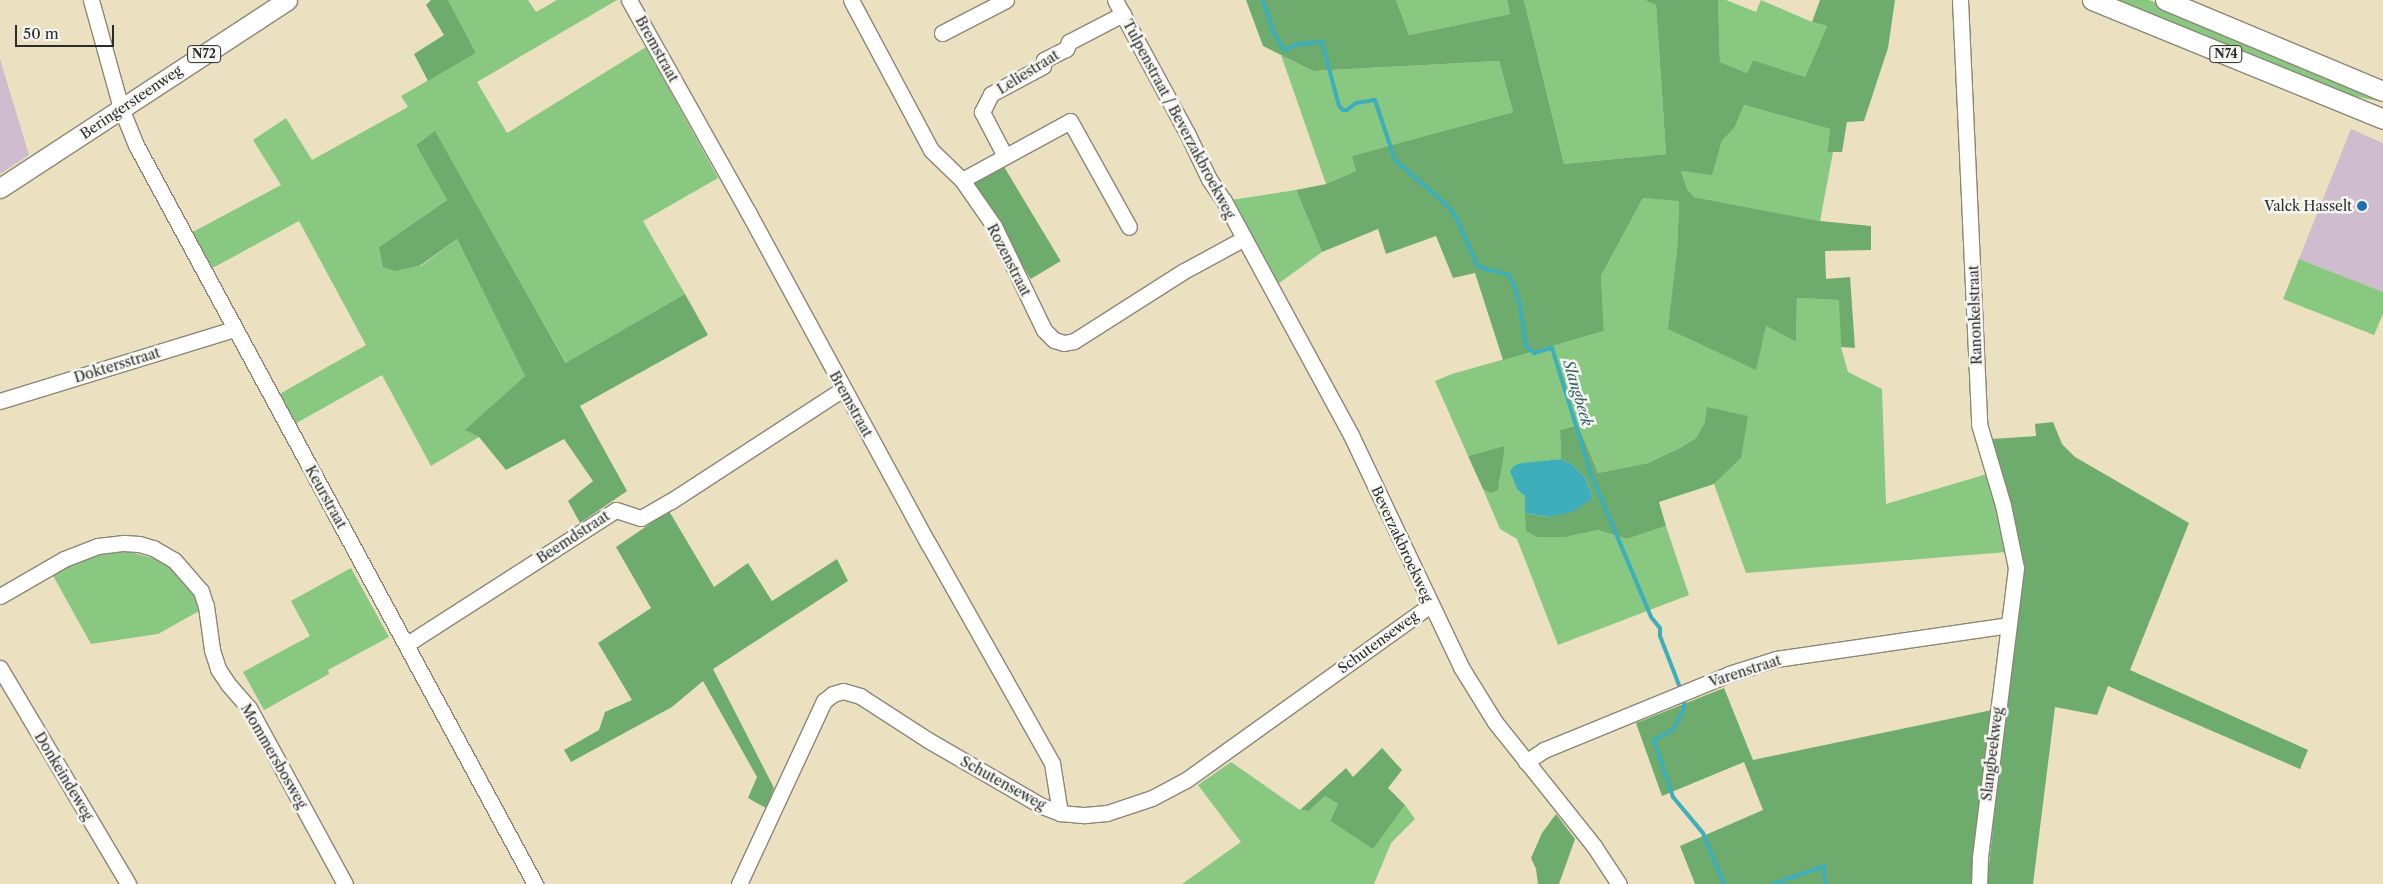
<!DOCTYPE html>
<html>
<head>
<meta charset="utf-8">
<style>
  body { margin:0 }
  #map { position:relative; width:2383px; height:884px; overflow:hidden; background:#ebe1c1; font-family:"Libre Caslon Text",serif }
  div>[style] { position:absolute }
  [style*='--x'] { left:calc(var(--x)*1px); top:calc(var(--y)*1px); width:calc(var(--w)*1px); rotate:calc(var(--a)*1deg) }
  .industrial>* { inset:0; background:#cfbdcf }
  .green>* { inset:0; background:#88c880 }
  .forest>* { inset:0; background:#6eac6e; transform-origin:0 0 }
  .water>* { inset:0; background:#3faebb }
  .stream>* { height:4px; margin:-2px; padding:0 2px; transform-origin:2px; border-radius:2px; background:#3faebb }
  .roads { filter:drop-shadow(1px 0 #8b8676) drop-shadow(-1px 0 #8b8676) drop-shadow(0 1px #8b8676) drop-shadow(0 -1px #8b8676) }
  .minor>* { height:15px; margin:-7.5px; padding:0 7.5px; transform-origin:7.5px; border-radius:7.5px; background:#fff }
  .major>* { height:19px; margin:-9.5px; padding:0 9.5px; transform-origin:9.5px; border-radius:9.5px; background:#fff }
  .dots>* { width:14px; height:14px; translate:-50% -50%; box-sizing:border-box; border:2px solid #f6f6f2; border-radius:50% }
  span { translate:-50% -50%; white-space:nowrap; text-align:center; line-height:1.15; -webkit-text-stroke:5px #f6f6f2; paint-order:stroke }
  .shield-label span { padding:1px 4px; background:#f6f6f2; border:1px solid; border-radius:4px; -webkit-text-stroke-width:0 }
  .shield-label { font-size:12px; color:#2b2b2b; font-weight:700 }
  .street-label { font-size:14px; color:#2b2b2b }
  .poi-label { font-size:14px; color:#2b2b2b }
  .right { translate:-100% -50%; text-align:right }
  .water-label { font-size:15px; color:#335f65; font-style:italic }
  .scale { position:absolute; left:15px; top:25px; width:99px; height:22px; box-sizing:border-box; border:2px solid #2b2b2b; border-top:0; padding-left:6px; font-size:15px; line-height:18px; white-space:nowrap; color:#2b2b2b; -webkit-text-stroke:4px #f6f6f2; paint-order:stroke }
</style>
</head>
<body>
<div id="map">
  <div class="industrial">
    <i style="clip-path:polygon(0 59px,29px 155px,0 174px)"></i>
    <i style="clip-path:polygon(2351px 129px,2383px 143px,2383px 292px,2299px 259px)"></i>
  </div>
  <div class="green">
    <i style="clip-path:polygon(448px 0,528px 0,536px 12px,557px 0,617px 0,477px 82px,507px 133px,646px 47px,718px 178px,643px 221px,685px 294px,567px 364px,435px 132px,416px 145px,447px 200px,379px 247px,421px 266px,457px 239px,525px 376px,466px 430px,479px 437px,431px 466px,382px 375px,293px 425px,276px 396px,366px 345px,299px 221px,209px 270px,189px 234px,281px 185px,253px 140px,286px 118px,312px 160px,408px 107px,401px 96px,476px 53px)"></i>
    <i style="clip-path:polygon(1396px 0,1507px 0,1510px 14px,1409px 35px)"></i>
    <i style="clip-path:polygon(1524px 0,1644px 0,1656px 5px,1666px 154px,1564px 164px)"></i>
    <i style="clip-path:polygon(1718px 0,1726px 0,1756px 12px,1761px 0,1812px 22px,1827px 26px,1805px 77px,1753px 60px,1747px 73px,1720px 62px)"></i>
    <i style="clip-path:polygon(2113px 0,2149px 0,2377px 94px,2383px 97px,2383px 102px,2334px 92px)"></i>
    <i style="clip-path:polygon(1281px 55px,1313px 71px,1499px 61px,1513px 112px,1353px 156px,1356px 171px,1326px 184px)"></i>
    <i style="clip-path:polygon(1744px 105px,1830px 129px,1827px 151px,1833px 152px,1820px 221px,1694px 197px,1687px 189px,1681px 171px,1712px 174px,1722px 141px,1735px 127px)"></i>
    <i style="clip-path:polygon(1296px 190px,1322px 252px,1275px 286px,1231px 200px)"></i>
    <i style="clip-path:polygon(1643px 198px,1679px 200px,1677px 252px,1766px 326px,1796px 342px,1797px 298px,1840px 300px,1841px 347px,1848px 372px,1882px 389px,1886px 504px,1987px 474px,2007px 552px,1746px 573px,1714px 484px,1741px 458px,1705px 422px,1696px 438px,1680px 448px,1648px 463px,1598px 473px,1578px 425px,1560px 430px,1561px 459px,1515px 465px,1517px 489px,1525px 495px,1527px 504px,1526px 531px,1566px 537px,1598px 530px,1627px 539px,1666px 526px,1689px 595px,1558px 645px,1517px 539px,1500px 529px,1483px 489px,1490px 493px,1500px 482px,1500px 464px,1505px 447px,1468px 456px,1435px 381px,1452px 374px,1604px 331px,1601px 276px)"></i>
    <i style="clip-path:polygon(2299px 259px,2383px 292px,2383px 314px,2374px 335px,2283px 299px)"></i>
    <i style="clip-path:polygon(122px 550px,164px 561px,180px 573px,195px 598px,199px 611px,158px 634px,91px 644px,51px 572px,98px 552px)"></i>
    <i style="clip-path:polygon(351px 568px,389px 637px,328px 670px,329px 674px,264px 710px,243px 672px,310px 636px,291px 601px)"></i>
    <i style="clip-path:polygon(1231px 762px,1300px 810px,1309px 811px,1325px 796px,1338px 804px,1330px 821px,1372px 848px,1405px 805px,1415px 819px,1391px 843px,1374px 884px,1182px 884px,1241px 842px,1198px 785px)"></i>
  </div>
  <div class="forest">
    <i style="clip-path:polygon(431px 0,448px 0,476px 53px,428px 81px,414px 54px,444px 35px,426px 5px)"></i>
    <i style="clip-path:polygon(1246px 0,1396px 0,1409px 35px,1510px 14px,1507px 0,1524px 0,1564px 164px,1666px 154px,1656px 5px,1644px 0,1718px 0,1720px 62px,1747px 73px,1753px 60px,1805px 77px,1827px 26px,1812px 22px,1820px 0,1895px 0,1888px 48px,1864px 121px,1847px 122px,1842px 152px,1827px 152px,1830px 129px,1744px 105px,1735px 127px,1722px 141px,1712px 175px,1681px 171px,1687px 189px,1694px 197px,1820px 221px,1871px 226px,1871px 250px,1825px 251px,1826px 279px,1850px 277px,1855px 348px,1841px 347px,1839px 300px,1797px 298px,1796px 342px,1766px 326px,1756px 370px,1668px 329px,1677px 252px,1679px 201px,1643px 198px,1601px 276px,1604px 331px,1503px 360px,1475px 273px,1453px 278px,1436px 236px,1386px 254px,1378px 229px,1322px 252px,1296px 190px,1326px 184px,1356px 171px,1352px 156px,1513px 112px,1499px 61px,1313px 71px,1263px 46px)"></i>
    <i style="clip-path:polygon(435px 131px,566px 363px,685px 294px,708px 335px,580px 406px,627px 491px,580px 523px,568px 501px,593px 481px,564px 439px,506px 470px,479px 437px,465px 430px,525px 376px,457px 239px,421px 265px,395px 271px,383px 267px,379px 247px,447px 200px,416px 145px)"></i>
    <i style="left:1003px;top:165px;width:112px;height:35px;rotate:59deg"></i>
    <i style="clip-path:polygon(1707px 407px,1748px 416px,1741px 458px,1714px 484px,1659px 502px,1666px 526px,1627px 539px,1598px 530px,1566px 537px,1537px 537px,1526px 531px,1525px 513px,1549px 517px,1593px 498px,1586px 479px,1574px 466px,1561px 459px,1560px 430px,1578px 425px,1598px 473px,1648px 463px,1680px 448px,1696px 438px,1705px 422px)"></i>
    <i style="clip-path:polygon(2053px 422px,2062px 444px,2075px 457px,2189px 523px,2130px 670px,2308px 750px,2300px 769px,2108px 686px,2097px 715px,2055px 707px,2033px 884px,1987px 884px,2014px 630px,2005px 489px,1992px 439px,2036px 436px,2035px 424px)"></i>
    <i style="clip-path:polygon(1505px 446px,1498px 490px,1490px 493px,1483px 489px,1468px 456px)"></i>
    <i style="clip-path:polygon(669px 511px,714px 587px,748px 563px,772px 601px,837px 559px,848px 581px,713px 669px,774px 788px,766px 808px,748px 798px,757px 777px,703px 681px,672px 707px,571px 762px,564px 750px,599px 730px,605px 712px,632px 700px,598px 643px,651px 608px,616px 547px)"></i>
    <i style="clip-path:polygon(1724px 688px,1753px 760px,1992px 710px,1972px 884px,1695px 884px,1680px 846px,1763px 810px,1744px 762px,1662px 796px,1636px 723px)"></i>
    <i style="clip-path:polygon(1382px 748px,1402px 770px,1388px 788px,1405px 805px,1373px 849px,1330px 821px,1338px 804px,1325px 796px,1309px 811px,1300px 810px,1346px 768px,1353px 777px)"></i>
    <i style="clip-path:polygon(1556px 814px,1575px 839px,1559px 884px,1538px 884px,1536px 869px,1531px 858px,1542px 833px)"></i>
  </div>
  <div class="water">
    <i style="clip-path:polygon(1561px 459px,1574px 466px,1586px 479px,1593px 498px,1572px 512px,1549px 517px,1525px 513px,1525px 496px,1517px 489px,1510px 471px,1515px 465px,1522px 463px)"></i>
  </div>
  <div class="stream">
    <i style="--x:1263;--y:0;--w:35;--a:72"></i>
    <i style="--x:1274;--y:33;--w:20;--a:60"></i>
    <i style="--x:1284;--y:50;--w:15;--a:-23"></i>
    <i style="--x:1298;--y:44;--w:24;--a:-5"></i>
    <i style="--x:1322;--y:42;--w:66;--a:75.1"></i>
    <i style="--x:1339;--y:106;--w:6;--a:45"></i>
    <i style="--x:1343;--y:110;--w:4;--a:0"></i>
    <i style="--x:1347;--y:110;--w:11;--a:-38"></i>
    <i style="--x:1356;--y:103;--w:19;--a:-9"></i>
    <i style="--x:1375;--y:100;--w:63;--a:71.6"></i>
    <i style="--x:1395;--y:160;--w:70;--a:41"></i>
    <i style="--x:1448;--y:206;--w:16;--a:55"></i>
    <i style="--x:1457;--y:219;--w:50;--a:66.5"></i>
    <i style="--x:1477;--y:265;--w:9;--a:27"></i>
    <i style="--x:1485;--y:269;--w:23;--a:13"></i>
    <i style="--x:1507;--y:274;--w:11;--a:56"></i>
    <i style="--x:1513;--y:283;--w:23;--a:72"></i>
    <i style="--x:1520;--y:305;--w:41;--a:81.7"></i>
    <i style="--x:1526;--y:346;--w:11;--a:41"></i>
    <i style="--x:1534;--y:353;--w:19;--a:-16"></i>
    <i style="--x:1552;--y:348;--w:132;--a:72.8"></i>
    <i style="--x:1591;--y:474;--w:155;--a:67.2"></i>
    <i style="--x:1651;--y:617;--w:14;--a:51"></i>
    <i style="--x:1660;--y:628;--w:8;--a:90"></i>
    <i style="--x:1660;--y:636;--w:53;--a:68.8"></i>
    <i style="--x:1684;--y:701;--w:8;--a:90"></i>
    <i style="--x:1684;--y:709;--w:22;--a:117"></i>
    <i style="--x:1674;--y:729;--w:23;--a:151"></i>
    <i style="--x:1654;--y:740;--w:60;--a:71.6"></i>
    <i style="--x:1673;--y:797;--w:47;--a:50.2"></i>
    <i style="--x:1703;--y:833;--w:55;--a:67.6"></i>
    <i style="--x:1773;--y:884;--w:54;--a:-19.4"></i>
    <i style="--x:1824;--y:866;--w:18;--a:87"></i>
  </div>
  <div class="roads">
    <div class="minor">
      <i style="--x:91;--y:0;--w:112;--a:74.5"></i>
      <i style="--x:121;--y:108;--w:40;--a:68"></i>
      <i style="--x:136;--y:145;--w:840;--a:61.63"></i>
      <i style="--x:629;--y:0;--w:243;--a:60.7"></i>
      <i style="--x:748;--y:212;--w:377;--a:61.5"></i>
      <i style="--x:928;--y:543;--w:253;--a:60.6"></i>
      <i style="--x:1052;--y:763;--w:51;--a:80.9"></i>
      <i style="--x:851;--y:0;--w:170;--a:61.9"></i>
      <i style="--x:931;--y:150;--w:43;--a:44.1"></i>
      <i style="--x:962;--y:180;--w:56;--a:55.2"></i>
      <i style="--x:994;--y:226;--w:115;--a:64.3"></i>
      <i style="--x:1044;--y:330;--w:14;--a:45"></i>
      <i style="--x:1054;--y:340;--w:10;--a:17"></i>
      <i style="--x:1064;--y:343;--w:10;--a:-11"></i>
      <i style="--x:1074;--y:341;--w:130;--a:-32.5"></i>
      <i style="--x:1184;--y:271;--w:67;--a:-28.5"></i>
      <i style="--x:1115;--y:0;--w:151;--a:61.6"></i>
      <i style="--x:1187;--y:133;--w:51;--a:64.4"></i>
      <i style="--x:1209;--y:179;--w:27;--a:56"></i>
      <i style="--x:1224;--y:201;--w:266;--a:61.5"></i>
      <i style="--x:1351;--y:435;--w:257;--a:64.6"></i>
      <i style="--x:1461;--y:667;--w:65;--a:58.3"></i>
      <i style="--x:1495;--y:722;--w:159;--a:51.4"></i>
      <i style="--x:1594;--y:846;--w:45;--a:56.7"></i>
      <i style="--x:1960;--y:0;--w:424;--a:87.4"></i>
      <i style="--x:1979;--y:424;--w:84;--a:73.5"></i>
      <i style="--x:2003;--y:505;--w:64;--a:78.3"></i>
      <i style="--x:2016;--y:568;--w:292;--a:97.1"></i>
      <i style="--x:1980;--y:858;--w:26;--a:92"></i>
      <i style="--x:942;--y:33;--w:72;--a:-27.3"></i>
      <i style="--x:1005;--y:156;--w:50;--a:-117.6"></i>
      <i style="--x:982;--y:112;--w:20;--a:-63"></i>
      <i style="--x:991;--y:94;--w:59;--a:-28.3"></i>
      <i style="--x:1043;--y:66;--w:6;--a:-81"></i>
      <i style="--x:1044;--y:60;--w:25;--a:-27"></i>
      <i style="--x:1066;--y:49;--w:8;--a:-67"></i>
      <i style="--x:1069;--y:42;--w:61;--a:-27.4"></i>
      <i style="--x:962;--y:180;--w:123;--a:-28.6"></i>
      <i style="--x:1070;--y:121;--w:121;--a:60.9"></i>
      <i style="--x:0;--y:401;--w:245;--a:-17.1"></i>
      <i style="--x:0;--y:596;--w:74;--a:-30"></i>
      <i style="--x:64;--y:559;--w:36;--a:-21"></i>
      <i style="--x:98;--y:546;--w:26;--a:-7"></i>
      <i style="--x:124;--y:543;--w:15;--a:4"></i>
      <i style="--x:139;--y:544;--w:15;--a:16"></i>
      <i style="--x:153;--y:548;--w:24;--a:30"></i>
      <i style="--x:174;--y:560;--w:41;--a:48.9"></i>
      <i style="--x:201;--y:591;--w:16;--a:72"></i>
      <i style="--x:206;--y:606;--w:44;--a:82.2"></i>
      <i style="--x:212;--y:650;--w:20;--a:72"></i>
      <i style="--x:218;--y:669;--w:18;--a:56"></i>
      <i style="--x:228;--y:684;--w:32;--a:49"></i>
      <i style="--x:249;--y:708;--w:200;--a:61.4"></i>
      <i style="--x:407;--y:644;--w:248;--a:-32.7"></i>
      <i style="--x:616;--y:510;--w:26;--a:18"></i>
      <i style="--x:641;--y:518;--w:34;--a:-30"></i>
      <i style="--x:671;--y:501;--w:205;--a:-33.1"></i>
      <i style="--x:0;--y:668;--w:251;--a:59.3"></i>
      <i style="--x:1526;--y:762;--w:22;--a:-34"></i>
      <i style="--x:1544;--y:750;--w:200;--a:-22.3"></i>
      <i style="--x:1729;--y:674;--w:49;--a:-17.7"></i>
      <i style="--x:1776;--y:659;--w:234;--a:-8.3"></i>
      <i style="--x:739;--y:884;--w:202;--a:-65.1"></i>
      <i style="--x:824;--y:701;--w:11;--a:-38"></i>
      <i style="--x:833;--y:694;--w:10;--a:-17"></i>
      <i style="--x:843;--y:691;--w:18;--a:16"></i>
      <i style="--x:860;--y:696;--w:81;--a:32.9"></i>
      <i style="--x:928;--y:740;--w:132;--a:30.1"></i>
      <i style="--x:1042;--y:806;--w:19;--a:21"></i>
      <i style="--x:1060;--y:813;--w:25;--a:5"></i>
      <i style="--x:1085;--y:815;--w:22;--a:-5"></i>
      <i style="--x:1107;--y:813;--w:47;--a:-18.4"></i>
      <i style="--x:1152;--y:798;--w:38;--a:-28"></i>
      <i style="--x:1186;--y:780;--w:300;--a:-35.6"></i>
    </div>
    <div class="major">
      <i style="--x:2092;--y:0;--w:314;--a:22.2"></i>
      <i style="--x:2165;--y:0;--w:236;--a:22.7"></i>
      <i style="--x:0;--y:188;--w:343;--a:-33.2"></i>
    </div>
  </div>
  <div class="dots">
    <i style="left:2362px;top:206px;background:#1f6fb2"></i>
  </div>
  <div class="shield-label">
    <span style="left:204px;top:54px">N72</span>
    <span style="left:2226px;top:54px">N74</span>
  </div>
  <div class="street-label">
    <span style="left:657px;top:49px;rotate:61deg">Bremstraat</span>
    <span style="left:1028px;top:72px;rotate:-32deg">Leliestraat</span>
    <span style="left:131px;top:102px;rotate:-34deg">Beringersteenweg</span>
    <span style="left:1179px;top:119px;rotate:62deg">Tulpenstraat / Beverzakbroekweg</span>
    <span style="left:1009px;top:260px;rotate:63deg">Rozenstraat</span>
    <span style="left:1975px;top:315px;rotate:-92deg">Ranonkelstraat</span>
    <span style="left:117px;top:365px;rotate:-17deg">Doktersstraat</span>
    <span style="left:851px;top:404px;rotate:61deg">Bremstraat</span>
    <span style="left:326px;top:497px;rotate:61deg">Keurstraat</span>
    <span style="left:573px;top:537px;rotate:-33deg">Beemdstraat</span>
    <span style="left:1402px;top:544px;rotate:65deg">Beverzakbroekweg</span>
    <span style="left:1378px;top:642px;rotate:-36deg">Schutenseweg</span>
    <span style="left:1745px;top:671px;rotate:-18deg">Varenstraat</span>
    <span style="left:1992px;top:754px;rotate:-83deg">Slangbeekweg</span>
    <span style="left:274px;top:756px;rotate:60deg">Mommersbosweg</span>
    <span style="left:64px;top:776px;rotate:59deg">Donkeindeweg</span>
    <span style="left:1003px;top:783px;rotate:29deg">Schutenseweg</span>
  </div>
  <div class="poi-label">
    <span class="right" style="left:2352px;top:206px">Valck Hasselt</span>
  </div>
  <div class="water-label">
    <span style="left:1578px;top:393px;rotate:73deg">Slangbeek</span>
  </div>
  <div class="scale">50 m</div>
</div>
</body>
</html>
